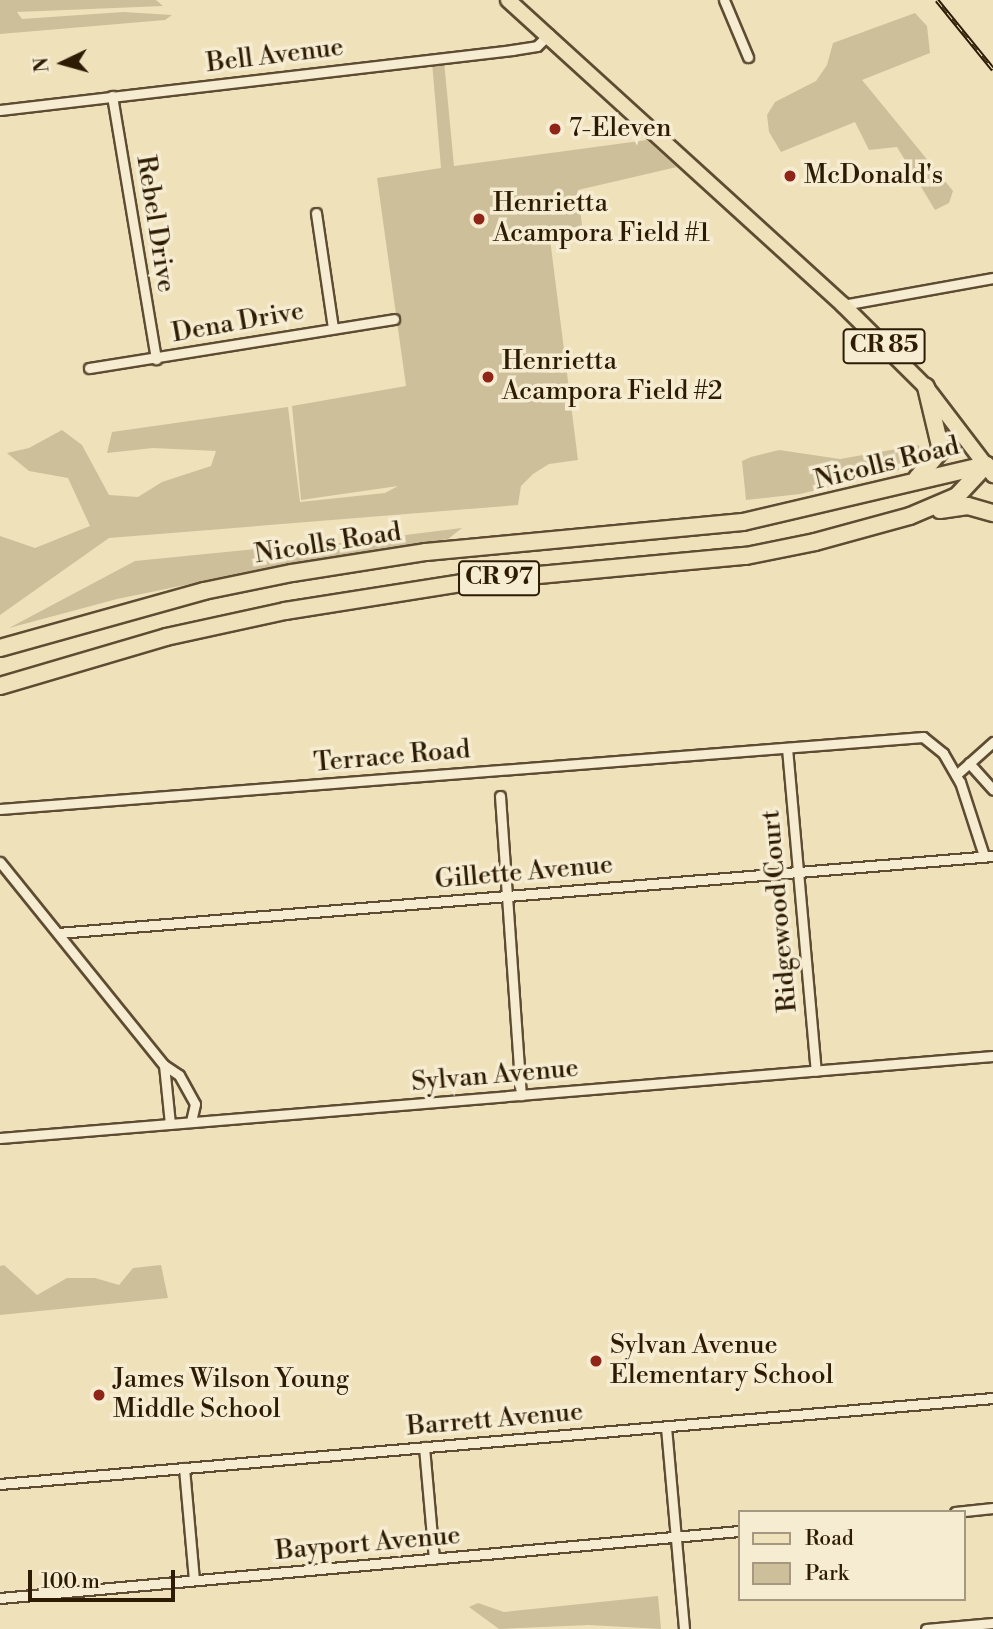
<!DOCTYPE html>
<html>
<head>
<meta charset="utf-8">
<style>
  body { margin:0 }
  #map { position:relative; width:993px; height:1629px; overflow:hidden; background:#efe1ba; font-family:"Libre Bodoni",serif }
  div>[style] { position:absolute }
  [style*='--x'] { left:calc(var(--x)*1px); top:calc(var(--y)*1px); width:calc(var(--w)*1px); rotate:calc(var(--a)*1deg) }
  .green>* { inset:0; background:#cebf9b }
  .roads { filter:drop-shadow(2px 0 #5e4c32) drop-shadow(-2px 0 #5e4c32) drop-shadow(0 2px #5e4c32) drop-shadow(0 -2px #5e4c32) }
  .street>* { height:9px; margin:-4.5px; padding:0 4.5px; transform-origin:4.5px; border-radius:4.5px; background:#f5ecd2 }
  .primary>* { height:14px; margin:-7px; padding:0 7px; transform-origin:7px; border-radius:7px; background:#efe1ba }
  .highway>* { height:16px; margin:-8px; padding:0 8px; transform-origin:8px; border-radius:8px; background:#efe1ba }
  .rail>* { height:5px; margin-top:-2.5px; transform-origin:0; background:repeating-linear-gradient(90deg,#f5ecd2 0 8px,#2d1b04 0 16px); box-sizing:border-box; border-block:2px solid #2d1b04 }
  .dots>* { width:19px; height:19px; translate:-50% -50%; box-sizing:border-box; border:4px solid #f5ecd2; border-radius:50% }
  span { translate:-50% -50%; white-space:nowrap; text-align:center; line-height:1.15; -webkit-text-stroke:7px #f5ecd2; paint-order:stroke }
  .shield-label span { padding:2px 5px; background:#f5ecd2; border:2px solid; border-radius:5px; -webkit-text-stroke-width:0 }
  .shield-label { font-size:24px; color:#2d1b04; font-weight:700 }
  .street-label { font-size:26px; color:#2d1b04 }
  .poi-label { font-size:26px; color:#2d1b04 }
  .left { translate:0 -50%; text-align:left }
  .legend { position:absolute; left:738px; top:1510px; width:228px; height:91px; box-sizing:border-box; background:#f5ecd2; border:2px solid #a59880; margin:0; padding:9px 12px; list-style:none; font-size:21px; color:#2d1b04 }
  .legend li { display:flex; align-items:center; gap:14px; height:35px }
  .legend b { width:35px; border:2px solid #a59880 }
  .north { position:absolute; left:28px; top:28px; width:70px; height:70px; -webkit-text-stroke:5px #f5ecd2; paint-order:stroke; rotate:265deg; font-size:19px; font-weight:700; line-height:28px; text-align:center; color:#2d1b04 }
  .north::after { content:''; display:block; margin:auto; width:24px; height:32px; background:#2d1b04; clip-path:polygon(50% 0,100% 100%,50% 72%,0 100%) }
  .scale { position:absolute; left:28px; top:1570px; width:147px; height:32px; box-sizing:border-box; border:4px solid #2d1b04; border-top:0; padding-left:9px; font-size:21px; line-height:24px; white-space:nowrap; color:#2d1b04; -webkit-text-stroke:5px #f5ecd2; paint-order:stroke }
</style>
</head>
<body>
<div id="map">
  <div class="green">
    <i style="clip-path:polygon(0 0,156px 0,163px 6px,17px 12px,22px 19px,123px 12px,172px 15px,165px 20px,0 34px)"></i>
    <i style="clip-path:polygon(915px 13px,927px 26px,930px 53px,862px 80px,953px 191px,949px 203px,935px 210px,897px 147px,869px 150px,855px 122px,781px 152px,769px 132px,767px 115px,775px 102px,816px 81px,827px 65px,833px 43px)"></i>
    <i style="clip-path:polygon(444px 61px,454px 166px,647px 140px,677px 167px,578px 190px,582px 226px,549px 231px,578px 460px,549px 464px,533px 474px,521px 486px,518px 505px,109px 538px,0 615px,0 536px,35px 548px,90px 526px,68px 478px,29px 471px,7px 453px,29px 448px,62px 430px,82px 445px,109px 495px,138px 497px,162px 482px,211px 466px,216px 451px,153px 448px,107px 453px,112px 432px,288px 407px,300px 502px,385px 493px,398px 486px,301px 500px,292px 406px,406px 386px,377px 178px,441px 168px,432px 62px)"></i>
    <i style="clip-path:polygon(919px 445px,921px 458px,899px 470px,800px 494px,746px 500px,742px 461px,751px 457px,779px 450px,840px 459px)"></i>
    <i style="clip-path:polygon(462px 528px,448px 539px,287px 564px,117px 599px,9px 628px,135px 561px,266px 548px,283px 550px)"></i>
    <i style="clip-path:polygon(4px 1265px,37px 1295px,67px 1278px,95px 1278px,119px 1285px,133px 1268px,161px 1265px,168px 1298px,0 1315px,0 1266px)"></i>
    <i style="clip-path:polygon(658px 1596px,661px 1629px,589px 1625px,499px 1629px,469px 1607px,478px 1603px,504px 1612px)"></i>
  </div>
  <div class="roads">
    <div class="street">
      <i style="--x:724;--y:0;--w:62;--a:67.2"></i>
      <i style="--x:112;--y:96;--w:267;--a:80.5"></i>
      <i style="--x:0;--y:110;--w:516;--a:-6.68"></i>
      <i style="--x:512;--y:50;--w:25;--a:-9"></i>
      <i style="--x:537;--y:46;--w:17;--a:-45"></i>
      <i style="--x:316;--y:213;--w:116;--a:81.6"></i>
      <i style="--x:843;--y:305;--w:152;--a:-10.2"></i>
      <i style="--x:89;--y:368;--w:309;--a:-9.1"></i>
      <i style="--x:787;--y:748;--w:324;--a:84.9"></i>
      <i style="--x:969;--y:763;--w:36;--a:48"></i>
      <i style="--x:956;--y:775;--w:50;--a:-41.7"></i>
      <i style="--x:500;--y:796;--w:300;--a:86"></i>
      <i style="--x:0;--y:809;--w:926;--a:-4.46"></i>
      <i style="--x:923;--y:737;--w:26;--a:39"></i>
      <i style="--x:943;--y:753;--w:34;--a:60"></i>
      <i style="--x:960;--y:782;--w:78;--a:72"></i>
      <i style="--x:0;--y:862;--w:261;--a:51.1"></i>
      <i style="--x:58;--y:933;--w:938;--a:-4.71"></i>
      <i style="--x:170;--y:1124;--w:59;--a:-95.8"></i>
      <i style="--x:164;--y:1065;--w:18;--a:34"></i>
      <i style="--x:179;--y:1075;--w:33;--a:61"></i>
      <i style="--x:195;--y:1104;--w:18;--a:103"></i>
      <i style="--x:0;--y:1138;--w:996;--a:-4.72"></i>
      <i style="--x:666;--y:1427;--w:203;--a:84.9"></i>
      <i style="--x:424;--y:1447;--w:112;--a:84.9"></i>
      <i style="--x:184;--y:1468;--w:112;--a:84.9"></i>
      <i style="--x:0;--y:1484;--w:997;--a:-4.95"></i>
      <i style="--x:955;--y:1512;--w:38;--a:-6"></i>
      <i style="--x:0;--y:1598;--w:742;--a:-5.18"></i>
      <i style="--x:926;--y:1629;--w:67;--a:-5.1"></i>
    </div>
    <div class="primary">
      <i style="--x:508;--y:0;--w:453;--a:42.3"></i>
      <i style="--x:843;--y:305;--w:117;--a:44.7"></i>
      <i style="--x:926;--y:387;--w:111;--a:52.7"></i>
    </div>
    <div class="highway">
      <i style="--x:917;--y:478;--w:37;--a:-49"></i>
      <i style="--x:941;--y:450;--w:65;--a:-103.4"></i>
      <i style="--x:940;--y:510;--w:28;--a:-8"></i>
      <i style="--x:968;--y:506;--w:26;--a:16"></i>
      <i style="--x:0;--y:648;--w:212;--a:-15.6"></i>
      <i style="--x:204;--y:591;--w:90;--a:-11.6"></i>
      <i style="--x:292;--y:573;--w:136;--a:-8.9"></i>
      <i style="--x:426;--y:552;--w:318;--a:-5.4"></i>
      <i style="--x:743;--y:522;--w:250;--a:-13.2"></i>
      <i style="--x:0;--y:686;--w:173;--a:-16.4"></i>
      <i style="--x:166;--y:637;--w:122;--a:-12.3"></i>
      <i style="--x:285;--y:611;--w:191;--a:-9"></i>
      <i style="--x:474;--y:581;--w:273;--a:-5.3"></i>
      <i style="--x:746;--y:556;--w:70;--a:-11.5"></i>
      <i style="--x:815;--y:542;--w:98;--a:-15.3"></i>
      <i style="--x:910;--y:516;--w:51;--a:-23.1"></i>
      <i style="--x:957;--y:496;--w:42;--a:-46.9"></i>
    </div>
  </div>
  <div class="rail">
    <i style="--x:937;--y:0;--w:89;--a:50.9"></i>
  </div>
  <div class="dots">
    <i style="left:555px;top:129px;background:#8f2418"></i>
    <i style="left:790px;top:176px;background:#8f2418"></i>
    <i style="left:479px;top:219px;background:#8f2418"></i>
    <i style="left:488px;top:377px;background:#8f2418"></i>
    <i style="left:596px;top:1361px;background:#8f2418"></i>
    <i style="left:99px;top:1395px;background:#8f2418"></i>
  </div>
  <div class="shield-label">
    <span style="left:884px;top:346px">CR 85</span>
    <span style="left:499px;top:578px">CR 97</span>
  </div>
  <div class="street-label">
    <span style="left:275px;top:56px;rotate:-7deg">Bell Avenue</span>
    <span style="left:155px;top:224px;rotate:81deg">Rebel Drive</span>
    <span style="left:238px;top:323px;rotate:-10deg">Dena Drive</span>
    <span style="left:887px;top:464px;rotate:-14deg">Nicolls Road</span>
    <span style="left:328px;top:544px;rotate:-9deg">Nicolls Road</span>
    <span style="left:392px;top:757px;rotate:-5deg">Terrace Road</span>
    <span style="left:524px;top:873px;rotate:-5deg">Gillette Avenue</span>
    <span style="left:780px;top:911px;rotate:-95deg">Ridgewood Court</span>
    <span style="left:495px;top:1076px;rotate:-5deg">Sylvan Avenue</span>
    <span style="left:495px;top:1420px;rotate:-5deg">Barrett Avenue</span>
    <span style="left:368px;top:1544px;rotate:-5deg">Bayport Avenue</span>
  </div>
  <div class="poi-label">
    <span class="left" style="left:569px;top:129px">7-Eleven</span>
    <span class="left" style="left:804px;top:176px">McDonald's</span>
    <span class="left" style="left:493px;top:219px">Henrietta<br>Acampora Field #1</span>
    <span class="left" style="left:502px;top:377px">Henrietta<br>Acampora Field #2</span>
    <span class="left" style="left:610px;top:1361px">Sylvan Avenue<br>Elementary School</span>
    <span class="left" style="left:113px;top:1395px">James Wilson Young<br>Middle School</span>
  </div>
  <ul class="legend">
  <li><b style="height:9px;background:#efe1ba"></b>Road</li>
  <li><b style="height:19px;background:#cebf9b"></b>Park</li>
  </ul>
  <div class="north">N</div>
  <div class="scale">100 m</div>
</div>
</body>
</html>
